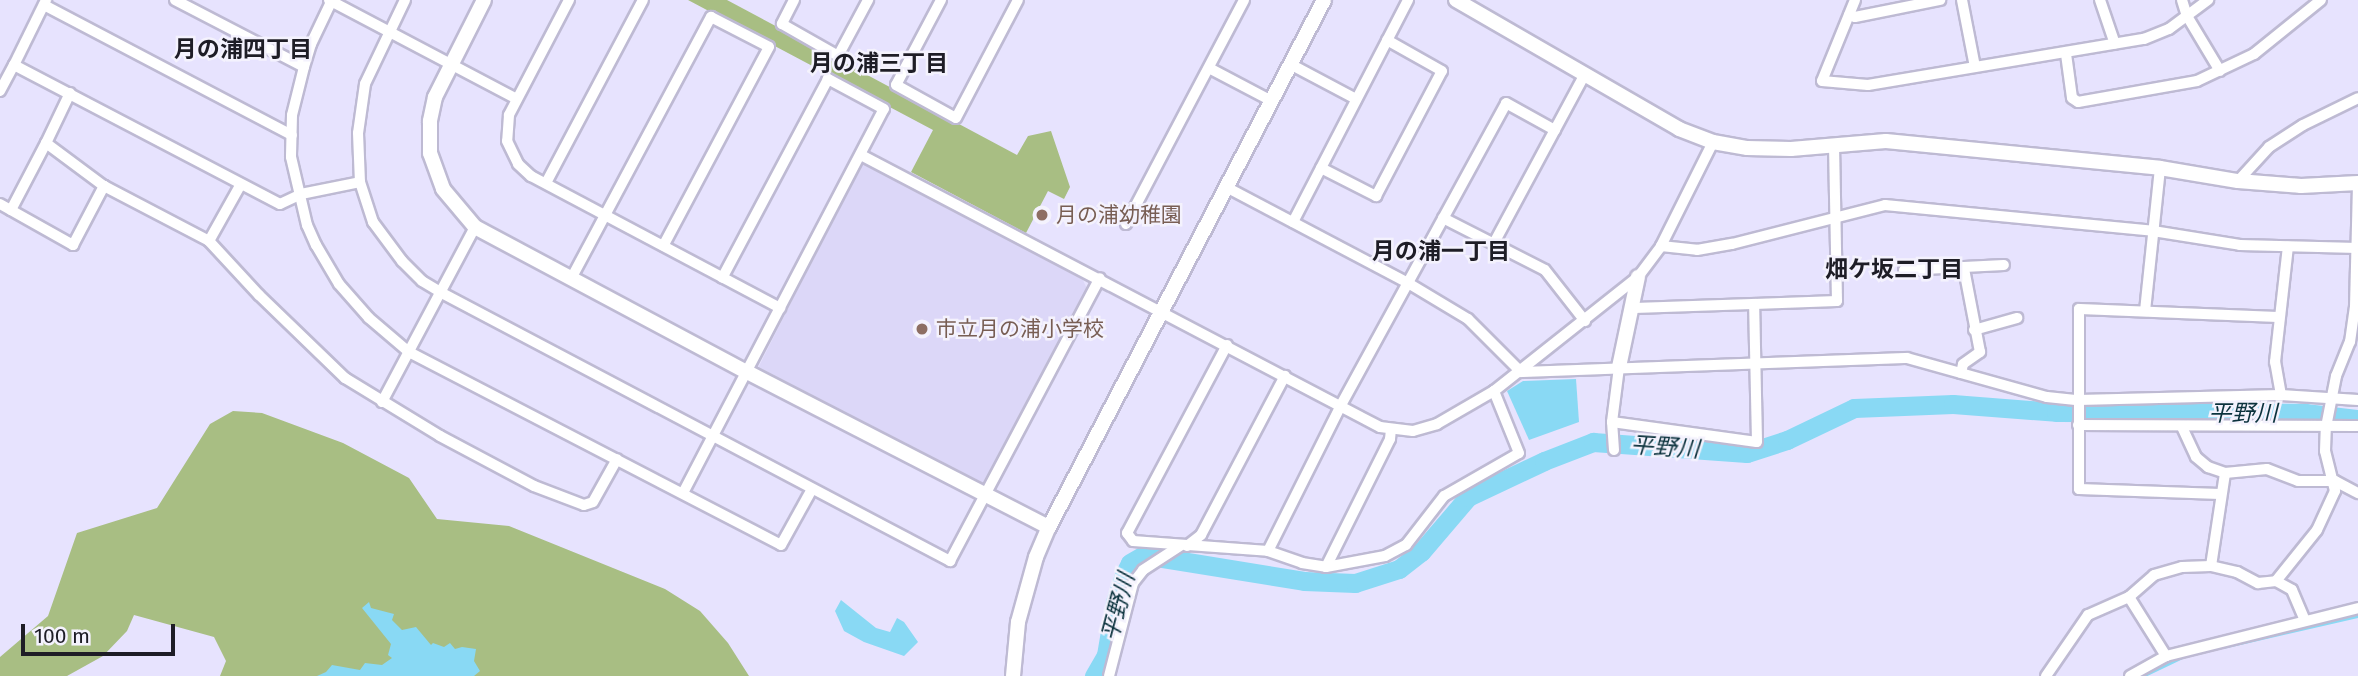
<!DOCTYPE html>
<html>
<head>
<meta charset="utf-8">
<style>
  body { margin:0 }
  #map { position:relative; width:2358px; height:676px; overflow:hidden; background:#e7e3fe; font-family:"Fira Sans","Noto Sans JP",sans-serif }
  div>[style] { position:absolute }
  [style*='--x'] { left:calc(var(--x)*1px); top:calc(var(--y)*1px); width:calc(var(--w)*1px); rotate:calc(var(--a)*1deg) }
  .built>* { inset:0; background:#dcd7f8 }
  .green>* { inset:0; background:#a8be83 }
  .water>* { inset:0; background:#89d9f4 }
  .stream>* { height:3.5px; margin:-1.75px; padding:0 1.75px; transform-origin:1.75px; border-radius:1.75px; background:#89d9f4 }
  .river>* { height:19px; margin:-9.5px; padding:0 9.5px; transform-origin:9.5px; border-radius:9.5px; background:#89d9f4 }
  .roads { filter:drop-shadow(2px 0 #bebad3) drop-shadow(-2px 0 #bebad3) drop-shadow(0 2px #bebad3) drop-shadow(0 -2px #bebad3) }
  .street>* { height:10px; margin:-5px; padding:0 5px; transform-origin:5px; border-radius:5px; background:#fff }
  .secondary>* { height:14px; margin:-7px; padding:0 7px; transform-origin:7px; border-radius:7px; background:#fff }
  .dots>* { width:19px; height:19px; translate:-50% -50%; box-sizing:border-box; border:4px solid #f4f2fd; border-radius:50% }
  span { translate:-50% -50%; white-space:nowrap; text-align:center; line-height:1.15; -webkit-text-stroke:5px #f4f2fd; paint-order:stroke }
  .education-label { font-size:21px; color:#785e54 }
  .left { translate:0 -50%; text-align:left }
  .neighbourhood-label { font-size:23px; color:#1e1d26; font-weight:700 }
  .water-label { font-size:23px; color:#0b323d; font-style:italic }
  .scale { position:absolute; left:21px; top:624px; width:154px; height:32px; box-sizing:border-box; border:4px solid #1e1d26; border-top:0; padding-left:9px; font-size:21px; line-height:24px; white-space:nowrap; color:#1e1d26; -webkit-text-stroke:5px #f4f2fd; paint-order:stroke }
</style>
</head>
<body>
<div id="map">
  <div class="built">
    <i style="clip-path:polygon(866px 162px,1083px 280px,1087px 289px,987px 486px,980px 489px,757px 370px,861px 164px)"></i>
  </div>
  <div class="green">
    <i style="clip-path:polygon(688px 0,727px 0,1017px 155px,1028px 136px,1051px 131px,1070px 187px,1064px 199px,1048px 191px,1026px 233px,911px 172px,933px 130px)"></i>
    <i style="clip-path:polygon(233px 411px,262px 413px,343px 443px,409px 478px,437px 519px,509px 526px,665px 589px,700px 611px,728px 643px,749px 676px,471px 676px,389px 636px,397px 656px,384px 669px,340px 676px,220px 676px,226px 661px,214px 637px,134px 615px,127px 631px,103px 656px,67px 676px,0 676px,0 657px,48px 616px,77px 533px,157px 508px,210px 424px)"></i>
  </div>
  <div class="water">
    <i style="clip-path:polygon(1576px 379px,1579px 422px,1529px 440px,1507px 391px,1523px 381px)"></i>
    <i style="clip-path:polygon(841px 600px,876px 628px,890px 632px,897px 618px,904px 622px,918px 642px,904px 656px,864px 642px,844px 631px,835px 611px)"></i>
    <i style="clip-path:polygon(369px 602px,371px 608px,394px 614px,392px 620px,402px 630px,416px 627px,431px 645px,433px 643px,444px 647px,450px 643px,455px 649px,462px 647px,476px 649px,474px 661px,480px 671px,474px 676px,317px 676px,326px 672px,332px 665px,360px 670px,365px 663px,382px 665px,392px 658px,388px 655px,391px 644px,362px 608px)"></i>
  </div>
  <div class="stream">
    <i style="--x:2223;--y:647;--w:139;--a:-12.9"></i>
    <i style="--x:2143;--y:676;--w:47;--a:-25.5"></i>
  </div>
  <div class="river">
    <i style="--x:1094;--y:676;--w:24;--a:-60"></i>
    <i style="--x:1106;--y:655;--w:54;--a:-80.4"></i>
    <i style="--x:1115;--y:602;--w:28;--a:-72"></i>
    <i style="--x:1124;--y:575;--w:13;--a:-63"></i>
    <i style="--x:1130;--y:563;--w:16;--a:-30"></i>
    <i style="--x:1144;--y:555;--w:162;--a:9.2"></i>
    <i style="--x:1304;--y:581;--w:51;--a:2.2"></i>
    <i style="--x:1355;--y:583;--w:46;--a:-17.7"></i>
    <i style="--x:1399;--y:569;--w:28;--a:-38"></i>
    <i style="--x:1421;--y:552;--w:72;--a:-49.5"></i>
    <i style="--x:1468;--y:497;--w:84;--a:-25.3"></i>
    <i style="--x:1544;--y:461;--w:53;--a:-21.2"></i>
    <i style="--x:1593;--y:442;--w:154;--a:4.1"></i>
    <i style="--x:1747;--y:453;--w:42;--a:-18"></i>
    <i style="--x:1787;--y:440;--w:74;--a:-25.5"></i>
    <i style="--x:1854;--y:408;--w:99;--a:-2.3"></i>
    <i style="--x:1953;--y:404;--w:103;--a:4.4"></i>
    <i style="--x:2056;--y:412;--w:249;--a:0.2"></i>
    <i style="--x:2305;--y:413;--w:53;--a:6.5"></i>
  </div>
  <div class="roads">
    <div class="street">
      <i style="--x:46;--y:0;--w:72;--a:116.2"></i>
      <i style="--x:14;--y:65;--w:300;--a:27.6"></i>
      <i style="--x:280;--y:204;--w:23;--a:-25"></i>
      <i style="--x:301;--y:194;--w:60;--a:-11.5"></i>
      <i style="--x:175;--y:0;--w:145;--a:27.4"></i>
      <i style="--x:329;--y:0;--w:210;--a:27.8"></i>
      <i style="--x:332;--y:0;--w:49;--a:115.5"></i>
      <i style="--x:311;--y:44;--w:24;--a:107"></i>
      <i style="--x:304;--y:67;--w:49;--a:104"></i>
      <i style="--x:292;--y:115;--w:42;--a:91.4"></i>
      <i style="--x:291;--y:157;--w:70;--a:76.8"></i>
      <i style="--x:307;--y:225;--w:22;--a:66"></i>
      <i style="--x:316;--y:245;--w:45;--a:59.5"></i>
      <i style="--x:339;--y:284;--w:45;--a:48.6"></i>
      <i style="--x:369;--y:318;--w:52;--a:40.4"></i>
      <i style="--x:409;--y:352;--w:419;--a:27.4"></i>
      <i style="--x:781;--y:545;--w:64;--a:-61"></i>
      <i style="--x:405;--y:0;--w:93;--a:115.5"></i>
      <i style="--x:365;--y:84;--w:49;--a:98.1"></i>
      <i style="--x:358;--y:133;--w:49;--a:87.7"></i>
      <i style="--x:360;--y:182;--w:42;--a:72"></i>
      <i style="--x:373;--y:222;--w:49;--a:53.4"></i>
      <i style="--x:402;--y:261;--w:28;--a:45"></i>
      <i style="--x:422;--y:281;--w:21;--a:31"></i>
      <i style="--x:440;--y:292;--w:577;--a:27.81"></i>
      <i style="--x:950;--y:561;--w:320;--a:-62.1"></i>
      <i style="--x:569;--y:0;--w:130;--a:117.6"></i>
      <i style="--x:509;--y:115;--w:26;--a:94"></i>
      <i style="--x:507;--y:141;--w:25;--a:64"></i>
      <i style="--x:518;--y:164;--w:18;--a:43"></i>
      <i style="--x:531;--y:176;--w:282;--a:27.9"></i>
      <i style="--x:794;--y:0;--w:27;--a:117"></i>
      <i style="--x:782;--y:24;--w:64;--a:29.7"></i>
      <i style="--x:838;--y:56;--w:64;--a:-61.8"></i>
      <i style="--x:941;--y:0;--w:96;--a:117.9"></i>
      <i style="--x:896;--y:85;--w:68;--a:28.8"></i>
      <i style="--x:956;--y:118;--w:133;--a:-62.3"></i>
      <i style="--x:1855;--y:0;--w:87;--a:112.2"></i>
      <i style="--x:1822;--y:81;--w:46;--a:5"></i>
      <i style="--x:1868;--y:85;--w:280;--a:-9.5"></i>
      <i style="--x:2144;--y:39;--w:27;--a:-22"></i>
      <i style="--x:2169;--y:29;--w:49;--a:-36.6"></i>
      <i style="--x:1962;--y:0;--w:68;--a:79"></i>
      <i style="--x:2100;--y:0;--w:46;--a:71.2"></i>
      <i style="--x:2182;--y:0;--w:17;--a:73"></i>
      <i style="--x:2187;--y:16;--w:64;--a:59"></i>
      <i style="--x:44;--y:5;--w:280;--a:27.7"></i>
      <i style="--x:1849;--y:15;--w:6;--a:18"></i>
      <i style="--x:1855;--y:17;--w:87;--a:-11.3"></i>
      <i style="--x:2066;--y:54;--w:44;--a:82.2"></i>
      <i style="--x:2072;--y:98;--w:7;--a:34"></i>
      <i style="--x:2078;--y:102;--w:121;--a:-10"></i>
      <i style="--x:2197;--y:81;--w:63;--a:-25.3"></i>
      <i style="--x:2254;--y:54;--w:86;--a:-38.9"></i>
      <i style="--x:1290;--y:64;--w:75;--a:27.9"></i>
      <i style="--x:1209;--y:68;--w:69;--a:27.7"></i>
      <i style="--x:0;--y:91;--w:30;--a:-62"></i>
      <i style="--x:70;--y:93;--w:55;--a:115.6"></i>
      <i style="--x:46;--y:143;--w:72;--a:36.6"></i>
      <i style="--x:104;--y:186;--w:119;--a:27.6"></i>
      <i style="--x:209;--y:241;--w:74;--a:47.2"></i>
      <i style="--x:259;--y:295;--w:120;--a:44"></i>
      <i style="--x:345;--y:378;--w:111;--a:31.4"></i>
      <i style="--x:440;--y:436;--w:106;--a:28"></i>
      <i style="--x:534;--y:486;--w:53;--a:20.8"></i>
      <i style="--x:584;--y:505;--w:9;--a:-18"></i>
      <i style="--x:593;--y:502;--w:49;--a:-60.8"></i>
      <i style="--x:861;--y:155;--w:586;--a:27.66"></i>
      <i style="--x:1380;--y:427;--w:33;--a:7"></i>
      <i style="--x:1413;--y:431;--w:25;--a:-16"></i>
      <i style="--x:1437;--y:424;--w:66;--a:-30.1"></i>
      <i style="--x:1494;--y:391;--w:184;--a:-38.4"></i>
      <i style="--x:1638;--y:277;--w:39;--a:-53"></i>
      <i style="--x:1661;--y:246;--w:116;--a:-63.4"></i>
      <i style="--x:1321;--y:168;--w:62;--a:27"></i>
      <i style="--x:1376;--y:196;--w:141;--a:-62.2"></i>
      <i style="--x:1442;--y:71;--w:63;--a:-150.6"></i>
      <i style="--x:2238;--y:181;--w:46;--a:-47.6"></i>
      <i style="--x:2269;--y:147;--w:40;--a:-32.9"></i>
      <i style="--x:2303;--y:125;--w:61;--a:-26.1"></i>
      <i style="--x:546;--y:183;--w:207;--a:-62.1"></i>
      <i style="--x:1226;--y:187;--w:206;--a:27.8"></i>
      <i style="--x:1408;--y:283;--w:70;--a:31"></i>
      <i style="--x:1468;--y:319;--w:75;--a:45"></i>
      <i style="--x:1521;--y:372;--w:386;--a:-2.1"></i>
      <i style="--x:1907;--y:358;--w:145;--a:15.6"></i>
      <i style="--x:2047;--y:397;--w:31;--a:6"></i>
      <i style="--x:2078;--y:400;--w:203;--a:-1.4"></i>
      <i style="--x:2281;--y:395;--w:77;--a:3.7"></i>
      <i style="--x:0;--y:204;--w:84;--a:29.3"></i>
      <i style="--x:73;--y:245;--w:67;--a:-62.3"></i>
      <i style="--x:11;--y:210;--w:76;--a:-62.4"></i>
      <i style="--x:1443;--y:218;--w:114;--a:27"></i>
      <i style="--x:1545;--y:270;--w:65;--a:51.9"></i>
      <i style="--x:1293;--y:222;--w:250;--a:-62.6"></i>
      <i style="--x:1126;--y:224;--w:253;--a:-62.2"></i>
      <i style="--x:209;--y:241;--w:65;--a:-60.7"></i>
      <i style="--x:1494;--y:243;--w:190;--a:-61.7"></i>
      <i style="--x:1661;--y:246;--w:36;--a:6"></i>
      <i style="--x:1697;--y:250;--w:36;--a:-10"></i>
      <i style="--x:1732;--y:244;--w:158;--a:-14.3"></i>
      <i style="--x:1885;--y:205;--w:269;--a:5.5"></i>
      <i style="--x:2153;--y:231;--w:88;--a:9.1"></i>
      <i style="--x:2240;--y:245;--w:118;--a:1.5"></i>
      <i style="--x:1904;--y:270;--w:100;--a:-2.9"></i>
      <i style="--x:572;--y:277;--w:295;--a:-61.9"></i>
      <i style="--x:711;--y:17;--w:65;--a:27.3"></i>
      <i style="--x:769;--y:47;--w:225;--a:118"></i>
      <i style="--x:1754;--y:304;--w:83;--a:-2.1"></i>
      <i style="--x:1837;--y:301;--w:156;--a:-91.1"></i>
      <i style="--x:2145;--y:311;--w:144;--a:-84"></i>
      <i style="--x:1974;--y:330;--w:45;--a:-15.6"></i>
      <i style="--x:1227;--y:345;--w:213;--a:118"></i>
      <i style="--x:1127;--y:533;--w:10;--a:53"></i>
      <i style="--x:1133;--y:541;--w:135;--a:4.2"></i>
      <i style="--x:1268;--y:551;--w:36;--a:19"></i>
      <i style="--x:1302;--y:563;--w:24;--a:9"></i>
      <i style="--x:1326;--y:567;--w:60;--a:-10.6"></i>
      <i style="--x:1385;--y:556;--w:24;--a:-28"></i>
      <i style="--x:1406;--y:545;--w:62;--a:-52.2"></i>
      <i style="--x:1444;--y:496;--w:86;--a:-29.8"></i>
      <i style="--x:1519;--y:453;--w:67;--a:-112"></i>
      <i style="--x:1961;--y:373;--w:9;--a:-77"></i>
      <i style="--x:1963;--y:364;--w:21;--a:-35"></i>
      <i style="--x:1980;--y:352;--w:85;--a:-100.9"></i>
      <i style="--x:2281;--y:395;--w:34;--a:-100"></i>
      <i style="--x:2275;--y:362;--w:116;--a:-83.6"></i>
      <i style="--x:382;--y:402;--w:198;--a:-62"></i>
      <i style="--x:1612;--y:422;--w:146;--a:7.9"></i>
      <i style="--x:1757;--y:442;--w:138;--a:-91.2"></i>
      <i style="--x:1754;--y:304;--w:122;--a:178.1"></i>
      <i style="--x:2078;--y:425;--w:280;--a:0.2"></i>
      <i style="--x:2182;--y:427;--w:33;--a:65"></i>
      <i style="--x:2196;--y:457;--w:16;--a:40"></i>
      <i style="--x:2208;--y:467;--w:18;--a:19"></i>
      <i style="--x:1614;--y:450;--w:28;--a:-94"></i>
      <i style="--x:1612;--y:422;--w:55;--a:-82.7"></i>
      <i style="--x:683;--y:493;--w:433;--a:-62.4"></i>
      <i style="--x:884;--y:109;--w:64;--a:-151.8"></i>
      <i style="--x:828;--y:79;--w:225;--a:118"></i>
      <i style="--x:2220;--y:494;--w:141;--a:-178"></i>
      <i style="--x:2079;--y:489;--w:180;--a:-90"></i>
      <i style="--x:2079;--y:309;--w:200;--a:2.3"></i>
      <i style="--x:1187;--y:546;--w:18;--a:-38"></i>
      <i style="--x:1201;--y:535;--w:180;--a:-62.2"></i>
      <i style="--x:1268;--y:551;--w:163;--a:-63.4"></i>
      <i style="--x:1341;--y:405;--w:344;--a:-61.3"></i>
      <i style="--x:1506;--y:103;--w:56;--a:28.9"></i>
      <i style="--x:2211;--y:566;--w:94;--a:-81.4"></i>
      <i style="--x:2225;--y:473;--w:42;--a:-5.4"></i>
      <i style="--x:2267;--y:469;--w:33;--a:21"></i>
      <i style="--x:2298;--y:481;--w:37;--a:0"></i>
      <i style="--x:2335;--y:481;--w:26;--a:28"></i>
      <i style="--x:1326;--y:567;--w:143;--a:-63.4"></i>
      <i style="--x:1390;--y:439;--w:9;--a:-84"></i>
      <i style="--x:2276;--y:581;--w:18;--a:29"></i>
      <i style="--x:2292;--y:590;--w:33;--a:67"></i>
      <i style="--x:2129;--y:597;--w:70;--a:57.9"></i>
      <i style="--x:1109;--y:676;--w:96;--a:-75.5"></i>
      <i style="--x:1133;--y:583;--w:16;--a:-52"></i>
      <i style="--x:1143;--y:570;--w:44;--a:-33"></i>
      <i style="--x:2046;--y:676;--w:74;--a:-55.5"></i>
      <i style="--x:2088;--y:615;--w:45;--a:-23.7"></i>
      <i style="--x:2129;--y:597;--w:33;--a:-41"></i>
      <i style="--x:2154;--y:575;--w:29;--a:-16"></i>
      <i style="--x:2182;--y:567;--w:29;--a:-2"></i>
      <i style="--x:2211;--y:566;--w:27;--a:13"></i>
      <i style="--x:2237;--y:572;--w:24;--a:28"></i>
      <i style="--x:2258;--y:583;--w:18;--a:-6"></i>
      <i style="--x:2276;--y:581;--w:65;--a:-51.2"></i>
      <i style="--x:2317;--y:530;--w:43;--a:-65.2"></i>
      <i style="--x:2335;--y:491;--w:41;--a:-104"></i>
      <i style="--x:2325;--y:451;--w:24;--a:-88"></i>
      <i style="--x:2326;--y:427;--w:52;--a:-78.9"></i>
      <i style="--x:2336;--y:376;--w:37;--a:-68"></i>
      <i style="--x:2350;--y:342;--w:35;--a:-82"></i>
      <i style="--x:2355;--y:307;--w:124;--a:-88.6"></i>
      <i style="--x:2130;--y:676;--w:41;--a:-29.1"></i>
      <i style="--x:2166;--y:656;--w:198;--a:-14"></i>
    </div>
    <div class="secondary">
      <i style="--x:484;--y:0;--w:109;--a:116.8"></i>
      <i style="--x:435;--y:97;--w:25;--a:102"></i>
      <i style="--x:430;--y:121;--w:32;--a:90"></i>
      <i style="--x:430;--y:153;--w:38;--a:70"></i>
      <i style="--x:443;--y:189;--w:50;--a:49.9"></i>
      <i style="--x:475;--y:227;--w:308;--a:28.1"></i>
      <i style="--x:747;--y:372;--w:339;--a:27.2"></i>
      <i style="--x:1456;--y:0;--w:258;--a:30"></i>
      <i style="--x:1679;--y:129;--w:36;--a:21"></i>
      <i style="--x:1713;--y:142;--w:35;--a:10"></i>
      <i style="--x:1747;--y:148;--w:44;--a:1.3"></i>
      <i style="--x:1791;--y:149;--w:95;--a:-4.8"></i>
      <i style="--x:1886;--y:141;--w:275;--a:5.6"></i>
      <i style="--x:2160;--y:168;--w:79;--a:9.5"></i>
      <i style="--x:2238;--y:181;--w:63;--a:4.5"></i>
      <i style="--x:2301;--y:186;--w:57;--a:-3"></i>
      <i style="--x:1619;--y:367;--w:92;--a:-78.1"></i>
      <i style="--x:1013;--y:676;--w:54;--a:-84.7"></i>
      <i style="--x:1018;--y:622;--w:67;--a:-74.5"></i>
      <i style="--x:1036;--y:557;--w:33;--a:-67"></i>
      <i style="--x:1049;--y:527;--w:594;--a:-62.44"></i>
    </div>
  </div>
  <div class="dots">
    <i style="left:1042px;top:215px;background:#8d6e63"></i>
    <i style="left:922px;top:329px;background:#8d6e63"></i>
  </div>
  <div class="education-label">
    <span class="left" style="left:1056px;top:215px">月の浦幼稚園</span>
    <span class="left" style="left:936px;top:329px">市立月の浦小学校</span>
  </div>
  <div class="neighbourhood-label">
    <span style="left:243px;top:49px">月の浦四丁目</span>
    <span style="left:879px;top:63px">月の浦三丁目</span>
    <span style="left:1441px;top:251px">月の浦一丁目</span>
    <span style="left:1894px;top:269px">畑ケ坂二丁目</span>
  </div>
  <div class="water-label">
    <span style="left:2243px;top:413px">平野川</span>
    <span style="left:1665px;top:447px;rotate:4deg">平野川</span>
    <span style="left:1118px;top:607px;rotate:-75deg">平野川</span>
  </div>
  <div class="scale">100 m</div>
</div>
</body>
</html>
